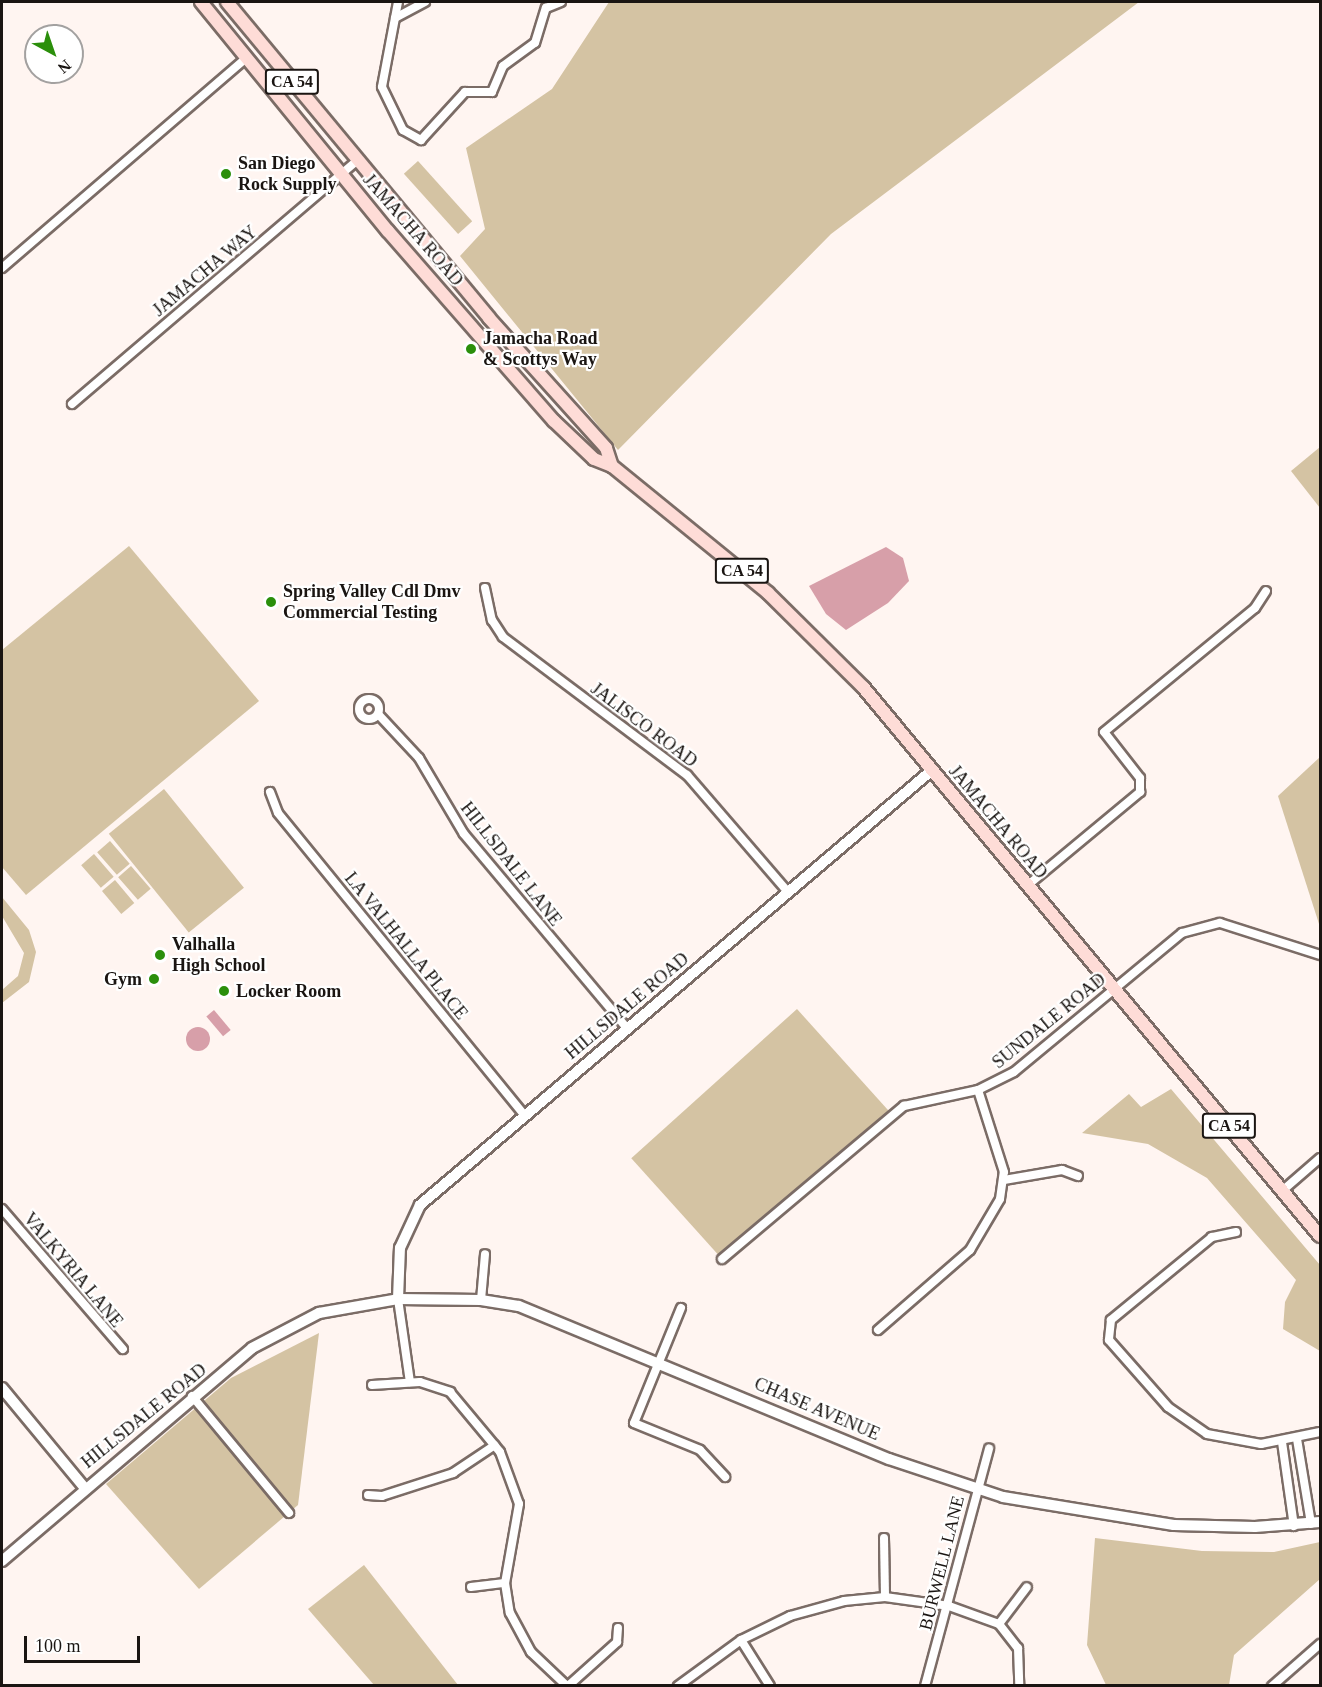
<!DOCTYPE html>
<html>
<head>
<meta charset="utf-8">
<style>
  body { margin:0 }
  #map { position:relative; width:1322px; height:1687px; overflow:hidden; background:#fff5f1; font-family:Georgia,serif }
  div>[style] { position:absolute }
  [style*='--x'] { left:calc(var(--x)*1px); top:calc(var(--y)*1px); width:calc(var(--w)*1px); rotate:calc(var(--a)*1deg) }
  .green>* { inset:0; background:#d4c3a3; transform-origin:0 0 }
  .water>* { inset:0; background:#d79fa9; transform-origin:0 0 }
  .round { border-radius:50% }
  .roads { filter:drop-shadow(2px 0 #7b6c66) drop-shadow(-2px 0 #7b6c66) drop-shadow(0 2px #7b6c66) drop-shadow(0 -2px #7b6c66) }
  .street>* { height:8px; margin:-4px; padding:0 4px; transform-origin:4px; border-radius:4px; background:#fff }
  .street>.ring { margin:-4px; padding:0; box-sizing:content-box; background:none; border:8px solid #fff; border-radius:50% }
  .secondary>* { height:10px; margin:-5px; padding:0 5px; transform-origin:5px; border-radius:5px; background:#fff }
  .primary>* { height:12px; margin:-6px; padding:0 6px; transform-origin:6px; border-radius:6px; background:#fedcd7 }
  .dots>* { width:16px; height:16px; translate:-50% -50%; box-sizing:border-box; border:3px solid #fff; border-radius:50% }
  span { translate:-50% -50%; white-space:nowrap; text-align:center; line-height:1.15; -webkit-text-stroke:4.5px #fff; paint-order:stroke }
  .shield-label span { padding:2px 4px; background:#fff; border:2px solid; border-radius:4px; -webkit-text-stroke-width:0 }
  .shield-label { font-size:16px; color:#1a1512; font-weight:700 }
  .poi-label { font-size:18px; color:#1a1512; font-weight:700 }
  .left { translate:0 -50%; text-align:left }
  .right { translate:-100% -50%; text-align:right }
  .street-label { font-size:18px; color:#1a1512 }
  .frame { position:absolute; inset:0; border:3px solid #1a1512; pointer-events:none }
  .north { position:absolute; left:24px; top:24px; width:60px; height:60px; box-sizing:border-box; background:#fff; border:2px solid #a3a1a0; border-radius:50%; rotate:140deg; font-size:16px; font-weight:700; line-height:24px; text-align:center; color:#1a1512 }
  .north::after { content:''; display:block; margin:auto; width:21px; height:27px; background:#2b8f0b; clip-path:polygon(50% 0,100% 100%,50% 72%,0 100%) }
  .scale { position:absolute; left:24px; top:1636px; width:116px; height:27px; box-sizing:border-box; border:3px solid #1a1512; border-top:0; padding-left:8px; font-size:18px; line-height:21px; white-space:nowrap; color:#1a1512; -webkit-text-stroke:4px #fff; paint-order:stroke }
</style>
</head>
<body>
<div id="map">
  <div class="green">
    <i style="clip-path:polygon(609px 2px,1139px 2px,831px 234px,618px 450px,460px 256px,485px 229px,466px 148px,552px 89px)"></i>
    <i style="left:418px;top:161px;width:81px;height:19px;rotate:48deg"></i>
    <i style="clip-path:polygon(1320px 447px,1320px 508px,1291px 471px)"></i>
    <i style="clip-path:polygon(129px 546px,259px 701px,26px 895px,2px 867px,2px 650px)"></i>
    <i style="clip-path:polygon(1320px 757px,1320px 927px,1278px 796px)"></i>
    <i style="left:164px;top:789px;width:127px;height:71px;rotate:51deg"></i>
    <i style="left:110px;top:841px;width:30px;height:17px;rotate:49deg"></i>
    <i style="left:94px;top:854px;width:30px;height:17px;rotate:49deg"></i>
    <i style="left:131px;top:866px;width:30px;height:17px;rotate:49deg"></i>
    <i style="left:115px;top:880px;width:30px;height:17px;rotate:50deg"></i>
    <i style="clip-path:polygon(2px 897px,29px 930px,36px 952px,29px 982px,2px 1003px,2px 990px,18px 976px,24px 953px,2px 916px)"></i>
    <i style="left:797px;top:1009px;width:142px;height:223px;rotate:48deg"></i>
    <i style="clip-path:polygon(1171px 1089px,1320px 1265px,1320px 1351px,1283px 1329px,1285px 1302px,1296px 1280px,1207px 1178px,1148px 1144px,1082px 1133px,1129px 1094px,1141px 1107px)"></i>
    <i style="clip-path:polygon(319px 1333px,298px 1505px,199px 1589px,106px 1484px,231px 1378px)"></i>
    <i style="clip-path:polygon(1095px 1538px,1202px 1551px,1274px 1552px,1320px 1542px,1320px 1579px,1234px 1655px,1229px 1685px,1106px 1685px,1087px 1645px)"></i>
    <i style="clip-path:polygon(364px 1565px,458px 1685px,374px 1685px,308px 1609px)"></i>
  </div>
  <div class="water">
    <i style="clip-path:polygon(886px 547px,903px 558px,909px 581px,888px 603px,846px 630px,826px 614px,809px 586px)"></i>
    <i style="left:214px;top:1010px;width:26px;height:10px;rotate:50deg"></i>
    <i class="round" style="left:186px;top:1027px;width:24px;height:24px"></i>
  </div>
  <div class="roads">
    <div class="street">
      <i style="--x:398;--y:2;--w:86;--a:100.7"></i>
      <i style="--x:382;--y:87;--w:48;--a:64"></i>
      <i style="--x:403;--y:130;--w:21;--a:29"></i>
      <i style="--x:421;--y:140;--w:65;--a:-47.5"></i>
      <i style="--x:465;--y:92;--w:27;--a:0"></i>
      <i style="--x:492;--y:92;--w:28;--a:-67"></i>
      <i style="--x:503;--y:66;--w:39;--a:-36"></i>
      <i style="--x:535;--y:43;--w:37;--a:-73"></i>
      <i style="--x:546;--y:8;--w:16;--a:-22"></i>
      <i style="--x:395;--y:18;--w:34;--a:-28"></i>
      <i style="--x:2;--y:268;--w:321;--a:-40.7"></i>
      <i style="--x:72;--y:404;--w:375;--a:-40.5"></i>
      <i style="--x:485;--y:588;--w:33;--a:78"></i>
      <i style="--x:492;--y:620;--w:20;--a:57"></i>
      <i style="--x:503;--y:637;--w:230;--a:36.9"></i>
      <i style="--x:687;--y:775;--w:155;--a:49.2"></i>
      <i class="ring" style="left:359px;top:699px;width:12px;height:12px"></i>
      <i style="--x:378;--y:714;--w:60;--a:47"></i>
      <i style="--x:419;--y:758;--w:88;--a:59.4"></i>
      <i style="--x:464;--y:834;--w:253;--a:50"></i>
      <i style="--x:270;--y:792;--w:22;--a:69"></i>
      <i style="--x:278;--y:813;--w:390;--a:50.8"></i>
      <i style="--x:1028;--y:885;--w:146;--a:-39.7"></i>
      <i style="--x:1140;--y:792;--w:14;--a:-90"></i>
      <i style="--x:1140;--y:778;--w:58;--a:-128"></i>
      <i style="--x:1104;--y:732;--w:195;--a:-39.4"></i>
      <i style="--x:1255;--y:608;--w:20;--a:-57"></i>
      <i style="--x:1004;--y:1180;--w:59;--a:-9.8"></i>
      <i style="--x:1062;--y:1170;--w:17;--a:21"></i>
      <i style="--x:1282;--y:1191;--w:50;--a:-41"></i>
      <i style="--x:2;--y:1209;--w:185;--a:49.2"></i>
      <i style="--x:1236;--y:1232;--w:25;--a:168"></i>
      <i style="--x:1212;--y:1237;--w:131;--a:140.6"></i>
      <i style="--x:1111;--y:1320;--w:20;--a:96"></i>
      <i style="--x:1109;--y:1340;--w:89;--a:48.6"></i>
      <i style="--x:1168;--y:1407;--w:47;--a:34.7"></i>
      <i style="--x:1207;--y:1434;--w:55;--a:10.5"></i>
      <i style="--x:1261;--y:1444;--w:60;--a:-11.5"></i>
      <i style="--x:722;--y:1259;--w:238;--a:-40.1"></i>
      <i style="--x:904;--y:1106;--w:76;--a:-12.2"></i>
      <i style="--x:978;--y:1090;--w:40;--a:-26.6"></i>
      <i style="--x:1014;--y:1072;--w:218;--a:-39.6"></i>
      <i style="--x:1182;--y:933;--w:39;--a:-15"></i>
      <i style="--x:1220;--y:923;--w:105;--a:17.7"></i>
      <i style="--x:398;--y:1299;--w:84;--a:81.8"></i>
      <i style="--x:481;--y:1300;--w:46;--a:-85"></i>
      <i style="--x:681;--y:1308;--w:124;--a:112.2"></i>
      <i style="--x:634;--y:1423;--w:71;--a:22.2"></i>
      <i style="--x:700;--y:1450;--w:37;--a:47"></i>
      <i style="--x:878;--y:1330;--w:122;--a:-41"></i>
      <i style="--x:970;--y:1250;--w:59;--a:-59.5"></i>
      <i style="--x:1000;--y:1199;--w:27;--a:-82"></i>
      <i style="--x:1004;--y:1172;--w:86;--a:-107.6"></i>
      <i style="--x:372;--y:1385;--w:48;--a:-3.6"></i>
      <i style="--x:420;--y:1382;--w:32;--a:18"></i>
      <i style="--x:450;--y:1392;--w:78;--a:50.2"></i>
      <i style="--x:500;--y:1452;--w:55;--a:69.9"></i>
      <i style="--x:519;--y:1504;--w:80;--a:100"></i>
      <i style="--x:505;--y:1583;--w:30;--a:81"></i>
      <i style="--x:510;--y:1613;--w:44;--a:61.7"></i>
      <i style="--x:531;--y:1652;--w:50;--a:43.4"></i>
      <i style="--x:192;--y:1396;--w:152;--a:50.3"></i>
      <i style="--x:1297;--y:1439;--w:86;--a:80.6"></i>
      <i style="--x:1282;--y:1442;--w:85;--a:81.9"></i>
      <i style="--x:368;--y:1495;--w:14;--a:4"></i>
      <i style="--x:382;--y:1496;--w:75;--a:-17.9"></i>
      <i style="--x:453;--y:1473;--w:50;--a:-33.7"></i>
      <i style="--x:884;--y:1538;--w:59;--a:89"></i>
      <i style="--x:471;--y:1587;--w:34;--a:-7"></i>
      <i style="--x:999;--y:1624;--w:46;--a:-52.9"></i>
      <i style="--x:741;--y:1640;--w:54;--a:57.8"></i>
      <i style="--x:568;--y:1686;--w:66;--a:-41.9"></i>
      <i style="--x:617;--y:1642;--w:14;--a:-86"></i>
      <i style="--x:678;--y:1686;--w:78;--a:-36.1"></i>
      <i style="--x:741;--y:1640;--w:55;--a:-26.1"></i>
      <i style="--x:790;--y:1616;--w:56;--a:-15.5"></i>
      <i style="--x:844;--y:1601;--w:41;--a:-5.6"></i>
      <i style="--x:885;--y:1597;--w:65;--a:8"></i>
      <i style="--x:949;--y:1606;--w:53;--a:19.8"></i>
      <i style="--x:999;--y:1624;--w:31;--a:52"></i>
      <i style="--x:1018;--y:1648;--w:38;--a:88"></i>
      <i style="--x:925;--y:1686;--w:246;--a:-74.9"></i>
      <i style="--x:1272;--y:1686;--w:64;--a:-41.2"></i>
    </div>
    <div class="secondary">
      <i style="--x:398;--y:1299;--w:51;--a:-87.8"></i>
      <i style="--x:400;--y:1248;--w:47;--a:-65.1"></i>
      <i style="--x:420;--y:1205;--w:672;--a:-40.35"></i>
      <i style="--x:2;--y:1388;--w:129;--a:50.4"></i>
      <i style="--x:2;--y:1561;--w:328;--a:-40.4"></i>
      <i style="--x:252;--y:1348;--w:76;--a:-27.6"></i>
      <i style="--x:319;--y:1313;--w:80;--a:-10"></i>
      <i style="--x:398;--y:1299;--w:83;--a:0.7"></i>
      <i style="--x:481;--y:1300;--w:38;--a:9"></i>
      <i style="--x:519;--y:1306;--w:400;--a:22.5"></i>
      <i style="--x:889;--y:1459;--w:120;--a:18.4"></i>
      <i style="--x:1003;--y:1497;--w:173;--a:9.3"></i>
      <i style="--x:1174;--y:1525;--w:81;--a:1.4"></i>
      <i style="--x:1255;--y:1527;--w:65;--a:-4.4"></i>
    </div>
    <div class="primary">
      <i style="--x:201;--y:2;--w:296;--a:50.8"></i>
      <i style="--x:388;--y:231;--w:252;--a:48.9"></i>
      <i style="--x:554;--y:421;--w:55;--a:43.5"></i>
      <i style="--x:594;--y:459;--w:19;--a:21"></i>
      <i style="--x:612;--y:466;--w:201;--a:39.1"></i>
      <i style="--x:768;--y:593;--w:134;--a:44.7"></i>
      <i style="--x:863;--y:687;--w:714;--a:50.23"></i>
      <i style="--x:227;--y:2;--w:410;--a:50.3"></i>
      <i style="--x:489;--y:318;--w:175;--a:48"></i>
      <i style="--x:606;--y:448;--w:19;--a:72"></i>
    </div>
  </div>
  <div class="dots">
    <i style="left:226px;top:174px;background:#2b8f0b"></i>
    <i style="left:471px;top:349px;background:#2b8f0b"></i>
    <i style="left:271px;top:602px;background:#2b8f0b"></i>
    <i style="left:160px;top:955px;background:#2b8f0b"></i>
    <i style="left:154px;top:979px;background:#2b8f0b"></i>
    <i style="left:224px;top:991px;background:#2b8f0b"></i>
  </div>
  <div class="shield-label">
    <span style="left:292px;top:82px">CA 54</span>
    <span style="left:742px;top:571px">CA 54</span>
    <span style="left:1229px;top:1126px">CA 54</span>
  </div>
  <div class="poi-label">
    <span class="left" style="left:238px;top:174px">San Diego<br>Rock Supply</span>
    <span class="left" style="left:483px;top:349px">Jamacha Road<br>&amp; Scottys Way</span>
    <span class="left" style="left:283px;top:602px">Spring Valley Cdl Dmv<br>Commercial Testing</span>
    <span class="left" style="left:172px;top:955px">Valhalla<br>High School</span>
    <span class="right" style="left:142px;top:979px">Gym</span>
    <span class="left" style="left:236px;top:991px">Locker Room</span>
  </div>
  <div class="street-label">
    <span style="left:413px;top:230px;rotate:49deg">JAMACHA ROAD</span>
    <span style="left:205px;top:271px;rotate:-40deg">JAMACHA WAY</span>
    <span style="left:644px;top:725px;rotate:37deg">JALISCO ROAD</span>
    <span style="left:998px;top:822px;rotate:50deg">JAMACHA ROAD</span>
    <span style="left:511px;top:864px;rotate:52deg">HILLSDALE LANE</span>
    <span style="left:406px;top:946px;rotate:51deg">LA VALHALLA PLACE</span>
    <span style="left:627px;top:1006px;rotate:-40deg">HILLSDALE ROAD</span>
    <span style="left:1049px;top:1021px;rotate:-39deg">SUNDALE ROAD</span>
    <span style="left:73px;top:1270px;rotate:50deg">VALKYRIA LANE</span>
    <span style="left:817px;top:1409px;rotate:23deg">CHASE AVENUE</span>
    <span style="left:144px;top:1416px;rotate:-39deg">HILLSDALE ROAD</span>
    <span style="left:942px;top:1563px;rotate:-76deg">BURWELL LANE</span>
  </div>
  <div class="frame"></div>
  <div class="north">N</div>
  <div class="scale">100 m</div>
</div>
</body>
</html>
